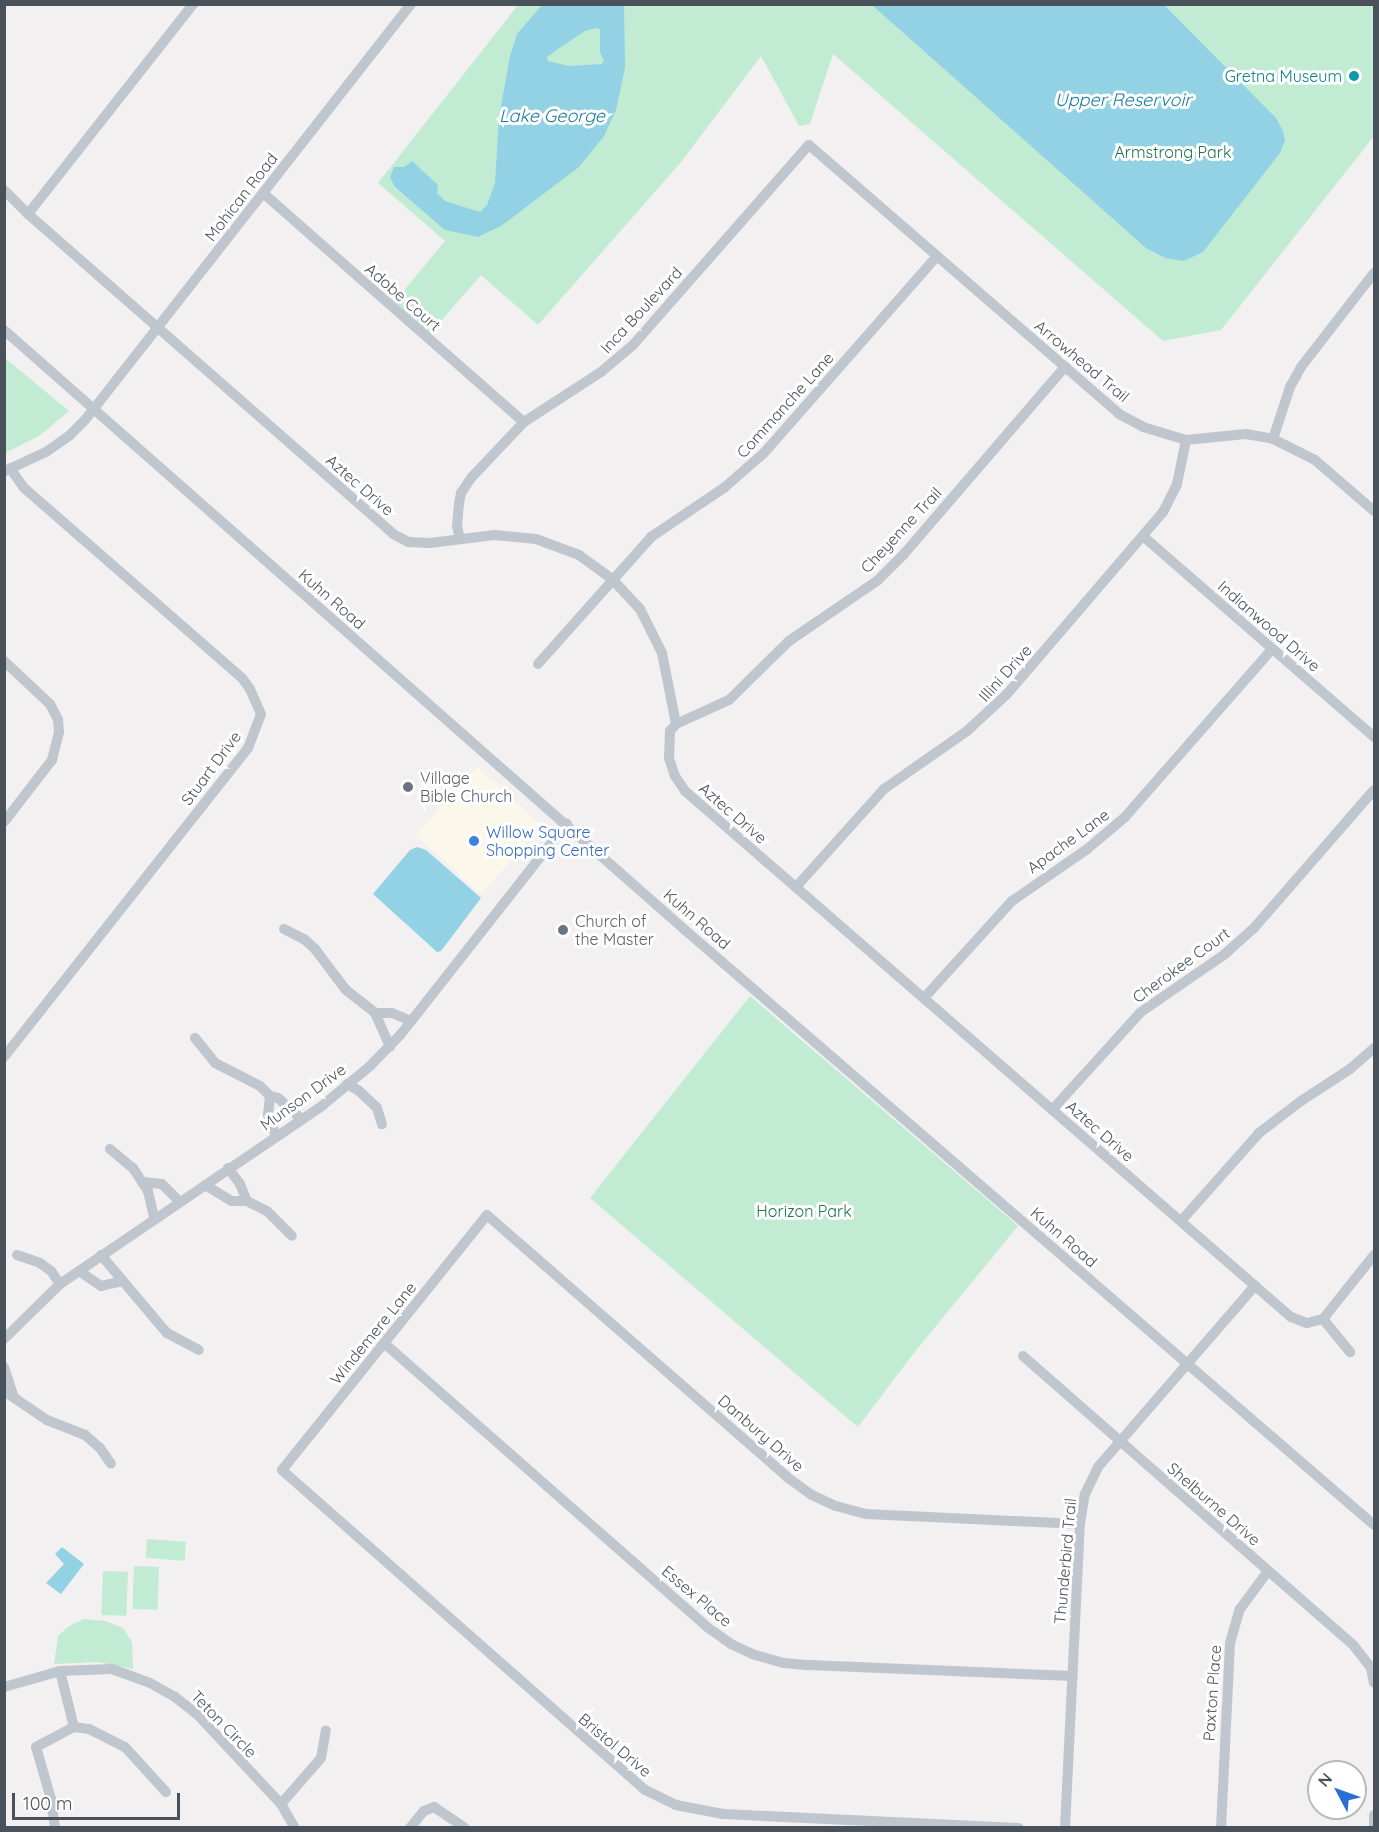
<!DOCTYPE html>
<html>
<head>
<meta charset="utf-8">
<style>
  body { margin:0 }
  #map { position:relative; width:1379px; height:1832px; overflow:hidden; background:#f2f0f0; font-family:Quicksand,sans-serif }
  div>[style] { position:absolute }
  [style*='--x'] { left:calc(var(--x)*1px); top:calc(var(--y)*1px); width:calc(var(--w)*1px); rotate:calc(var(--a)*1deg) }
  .commercial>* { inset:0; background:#fbf7eb; transform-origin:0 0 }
  .green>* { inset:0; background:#c2ebd3; transform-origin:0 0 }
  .water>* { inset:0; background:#93d1e5 }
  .street>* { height:10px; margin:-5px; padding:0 5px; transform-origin:5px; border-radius:5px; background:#bfc6cd }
  .dots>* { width:16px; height:16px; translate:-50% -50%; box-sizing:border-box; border:3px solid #fff; border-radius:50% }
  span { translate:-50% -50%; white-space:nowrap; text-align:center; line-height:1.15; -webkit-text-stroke:6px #fff; paint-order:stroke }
  .culture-label { font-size:16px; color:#0d838f }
  .right { translate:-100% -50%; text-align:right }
  .park-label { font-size:16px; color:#1f774e }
  .street-label { font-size:16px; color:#49525b }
  .worship-label { font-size:16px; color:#5b616d }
  .left { translate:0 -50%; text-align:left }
  .shop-label { font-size:16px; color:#366cbe }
  .water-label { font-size:18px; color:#197e9f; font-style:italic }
  .frame { position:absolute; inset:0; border:6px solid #49525b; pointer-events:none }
  .north { position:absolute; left:1307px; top:1760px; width:60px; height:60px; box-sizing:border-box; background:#fff; border:2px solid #b6babd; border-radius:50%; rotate:311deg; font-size:16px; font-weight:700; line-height:24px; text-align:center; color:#49525b }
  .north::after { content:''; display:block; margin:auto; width:21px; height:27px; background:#296ed3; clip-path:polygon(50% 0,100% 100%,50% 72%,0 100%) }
  .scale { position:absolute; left:12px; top:1793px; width:168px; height:27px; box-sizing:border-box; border:3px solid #49525b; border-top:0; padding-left:8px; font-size:18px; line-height:21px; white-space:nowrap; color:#49525b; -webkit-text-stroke:4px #fff; paint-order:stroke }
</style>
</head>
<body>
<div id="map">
  <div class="commercial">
    <i style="left:477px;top:767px;width:88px;height:92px;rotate:42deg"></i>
  </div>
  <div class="green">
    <i style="clip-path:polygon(518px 5px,1374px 5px,1374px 136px,1221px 330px,1163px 341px,833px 54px,810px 124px,799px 126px,761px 56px,681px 162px,538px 325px,481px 275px,427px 337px,391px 306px,445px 241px,378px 183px)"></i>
    <i style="clip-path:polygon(5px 358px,69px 411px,39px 436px,5px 453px)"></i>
    <i style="clip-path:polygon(750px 996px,1018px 1226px,913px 1354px,858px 1427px,590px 1198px)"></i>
    <i style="left:147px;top:1539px;width:39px;height:19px;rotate:4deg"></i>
    <i style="left:134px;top:1566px;width:25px;height:43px;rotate:2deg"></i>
    <i style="left:103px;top:1571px;width:25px;height:44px;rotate:2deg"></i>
    <i style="clip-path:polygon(84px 1619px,105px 1621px,123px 1628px,132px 1642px,133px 1669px,98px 1662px,54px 1664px,58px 1636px,69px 1626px)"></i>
  </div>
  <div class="water">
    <i style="clip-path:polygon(evenodd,542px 5px,624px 5px,625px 68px,616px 110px,604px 136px,579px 167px,501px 226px,478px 237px,445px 230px,395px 187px,390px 177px,394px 167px,404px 167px,412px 161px,438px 185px,437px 193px,445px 201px,480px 212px,487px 205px,495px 183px,499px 117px,510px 56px,517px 34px,542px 5px,596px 28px,600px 29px,600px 52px,604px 61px,602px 64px,569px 66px,548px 61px,547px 57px,558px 49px,585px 31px,596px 28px)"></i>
    <i style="clip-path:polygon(872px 5px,1164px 5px,1276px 118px,1283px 131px,1285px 141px,1280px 153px,1203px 252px,1184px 261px,1165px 258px,1146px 248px)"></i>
    <i style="clip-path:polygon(417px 847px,426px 850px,481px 898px,441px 951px,437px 952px,373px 894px,410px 850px)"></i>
    <i style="clip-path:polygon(62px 1547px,84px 1564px,61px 1594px,46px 1583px,64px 1564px,55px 1554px)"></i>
  </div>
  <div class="street">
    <i style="--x:4;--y:190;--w:34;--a:45"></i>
    <i style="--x:28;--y:214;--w:485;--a:41.2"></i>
    <i style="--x:393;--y:534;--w:18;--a:27"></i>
    <i style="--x:409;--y:542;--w:21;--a:3"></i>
    <i style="--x:430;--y:543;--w:65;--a:-7"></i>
    <i style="--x:495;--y:535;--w:41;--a:5.6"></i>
    <i style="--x:536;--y:539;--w:46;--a:20.4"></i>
    <i style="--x:579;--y:555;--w:41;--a:36"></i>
    <i style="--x:612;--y:579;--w:41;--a:47"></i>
    <i style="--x:640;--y:609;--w:49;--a:63.4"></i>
    <i style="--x:662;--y:653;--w:72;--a:78.8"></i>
    <i style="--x:676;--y:724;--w:9;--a:131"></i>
    <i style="--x:670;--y:731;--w:27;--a:92"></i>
    <i style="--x:669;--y:758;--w:19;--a:72"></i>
    <i style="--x:675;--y:776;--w:18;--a:56"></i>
    <i style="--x:685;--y:791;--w:802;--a:40.96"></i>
    <i style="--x:1291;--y:1317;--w:17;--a:21"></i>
    <i style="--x:1307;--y:1323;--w:16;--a:-14"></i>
    <i style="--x:1323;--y:1319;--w:82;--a:-51.4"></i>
    <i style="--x:263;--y:193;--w:347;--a:41.3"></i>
    <i style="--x:28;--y:214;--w:267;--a:-51.8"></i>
    <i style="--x:4;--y:330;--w:908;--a:41.38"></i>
    <i style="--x:685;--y:930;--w:910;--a:40.81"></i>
    <i style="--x:1273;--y:439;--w:55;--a:-71.9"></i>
    <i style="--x:1290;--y:387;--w:23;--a:-61"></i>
    <i style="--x:1301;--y:367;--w:119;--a:-52.2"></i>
    <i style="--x:5;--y:471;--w:45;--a:-24.9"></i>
    <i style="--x:46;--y:452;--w:29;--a:-35"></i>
    <i style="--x:70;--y:435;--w:21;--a:-45"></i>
    <i style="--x:85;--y:420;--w:529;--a:-51.92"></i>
    <i style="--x:1144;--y:537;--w:305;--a:41"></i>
    <i style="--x:460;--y:539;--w:13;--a:-103"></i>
    <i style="--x:457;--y:526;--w:22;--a:-85"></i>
    <i style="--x:459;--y:504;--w:11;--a:-80"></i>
    <i style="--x:461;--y:493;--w:18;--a:-56"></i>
    <i style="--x:471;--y:478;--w:77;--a:-46.6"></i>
    <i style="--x:524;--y:422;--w:92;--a:-33"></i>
    <i style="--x:601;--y:372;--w:42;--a:-40.2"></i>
    <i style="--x:633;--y:345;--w:266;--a:-48.7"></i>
    <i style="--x:809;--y:145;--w:410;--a:40.9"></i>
    <i style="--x:1119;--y:414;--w:27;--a:28"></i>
    <i style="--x:1143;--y:427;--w:45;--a:16.8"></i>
    <i style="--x:1186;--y:440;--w:60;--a:-5.7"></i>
    <i style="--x:1246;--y:434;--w:27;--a:10"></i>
    <i style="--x:1273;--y:439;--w:47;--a:26.6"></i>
    <i style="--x:1315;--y:460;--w:78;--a:40.8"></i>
    <i style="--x:4;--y:661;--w:63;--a:43.1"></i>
    <i style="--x:50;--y:704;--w:18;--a:63"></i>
    <i style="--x:58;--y:720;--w:12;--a:85"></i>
    <i style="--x:59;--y:732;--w:29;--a:104"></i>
    <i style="--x:52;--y:760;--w:78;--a:127.7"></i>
    <i style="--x:538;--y:664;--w:170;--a:-48.3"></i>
    <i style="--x:651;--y:537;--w:89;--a:-34"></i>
    <i style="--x:725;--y:487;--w:52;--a:-41.1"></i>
    <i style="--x:764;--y:453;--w:262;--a:-48.7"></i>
    <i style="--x:676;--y:724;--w:58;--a:-24.4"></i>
    <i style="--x:729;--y:700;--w:84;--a:-44.5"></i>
    <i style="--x:789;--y:641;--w:107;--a:-34.3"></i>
    <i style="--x:877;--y:581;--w:38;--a:-45"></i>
    <i style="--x:904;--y:554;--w:247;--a:-49.3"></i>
    <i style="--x:796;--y:887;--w:132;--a:-48.1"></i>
    <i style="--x:884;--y:789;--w:101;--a:-34.9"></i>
    <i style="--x:967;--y:731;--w:54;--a:-42.8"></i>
    <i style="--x:1007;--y:694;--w:240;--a:-49.4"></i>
    <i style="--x:1163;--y:512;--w:31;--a:-63"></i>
    <i style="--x:1177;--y:484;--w:45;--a:-78.4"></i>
    <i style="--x:284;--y:929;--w:22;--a:27"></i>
    <i style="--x:304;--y:939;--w:15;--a:42"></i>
    <i style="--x:315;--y:949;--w:51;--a:52.9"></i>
    <i style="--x:346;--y:990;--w:37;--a:38"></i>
    <i style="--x:375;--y:1013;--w:37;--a:66"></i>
    <i style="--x:924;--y:998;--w:131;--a:-47.8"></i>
    <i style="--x:1012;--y:901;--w:90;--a:-34.6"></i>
    <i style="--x:1086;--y:850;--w:51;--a:-40.2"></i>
    <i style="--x:1125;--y:817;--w:223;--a:-48.8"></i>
    <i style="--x:375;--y:1013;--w:17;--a:0"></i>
    <i style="--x:392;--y:1013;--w:21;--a:23"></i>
    <i style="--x:195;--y:1038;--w:32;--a:51"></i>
    <i style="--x:215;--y:1063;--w:51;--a:27.1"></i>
    <i style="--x:260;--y:1086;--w:14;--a:45"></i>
    <i style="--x:270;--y:1096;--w:19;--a:96"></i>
    <i style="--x:268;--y:1115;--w:22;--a:69"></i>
    <i style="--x:4;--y:1057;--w:394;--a:-51.7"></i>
    <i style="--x:248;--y:748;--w:36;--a:-69"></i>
    <i style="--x:261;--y:714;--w:27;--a:-114"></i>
    <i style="--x:250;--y:689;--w:14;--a:-126"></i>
    <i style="--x:242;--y:678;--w:289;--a:-138.9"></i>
    <i style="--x:24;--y:488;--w:24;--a:-125"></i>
    <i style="--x:347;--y:1084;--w:13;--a:29"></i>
    <i style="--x:358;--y:1090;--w:26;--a:43"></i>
    <i style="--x:377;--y:1108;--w:17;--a:73"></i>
    <i style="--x:270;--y:1096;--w:8;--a:14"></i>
    <i style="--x:278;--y:1098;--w:31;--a:42"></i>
    <i style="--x:1052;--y:1110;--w:132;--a:-47.8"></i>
    <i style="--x:1141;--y:1012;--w:102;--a:-34.6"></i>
    <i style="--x:1225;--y:954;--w:39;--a:-42"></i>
    <i style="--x:1254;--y:928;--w:183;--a:-49"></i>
    <i style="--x:110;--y:1149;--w:30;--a:40"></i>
    <i style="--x:133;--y:1168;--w:27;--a:57"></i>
    <i style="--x:148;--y:1191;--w:28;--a:77"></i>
    <i style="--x:228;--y:1168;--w:20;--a:53"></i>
    <i style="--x:240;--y:1184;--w:18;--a:68"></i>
    <i style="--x:142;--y:1182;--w:20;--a:6"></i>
    <i style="--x:162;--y:1184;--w:24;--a:45"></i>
    <i style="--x:205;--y:1185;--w:31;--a:31"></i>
    <i style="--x:232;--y:1201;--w:15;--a:0"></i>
    <i style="--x:247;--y:1201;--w:22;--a:27"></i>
    <i style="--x:267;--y:1211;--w:35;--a:45"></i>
    <i style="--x:1181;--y:1221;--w:118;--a:-48.4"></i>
    <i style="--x:1259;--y:1133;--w:53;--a:-37.3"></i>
    <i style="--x:1301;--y:1101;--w:59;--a:-33.1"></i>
    <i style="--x:1350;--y:1069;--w:32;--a:-41"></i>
    <i style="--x:17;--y:1255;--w:24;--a:19"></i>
    <i style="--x:40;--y:1263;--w:14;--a:36"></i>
    <i style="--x:51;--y:1271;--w:16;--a:55"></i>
    <i style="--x:101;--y:1255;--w:102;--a:49.8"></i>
    <i style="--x:167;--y:1333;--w:36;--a:28"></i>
    <i style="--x:79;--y:1271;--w:27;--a:34"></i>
    <i style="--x:101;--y:1286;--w:22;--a:-13"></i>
    <i style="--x:1323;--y:1319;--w:43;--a:50.7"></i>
    <i style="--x:4;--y:1339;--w:78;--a:-44.5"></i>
    <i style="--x:60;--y:1284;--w:318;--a:-34.2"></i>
    <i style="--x:323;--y:1105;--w:61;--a:-39.7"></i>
    <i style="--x:370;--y:1066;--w:45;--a:-45.9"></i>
    <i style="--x:401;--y:1034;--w:268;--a:-51.8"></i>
    <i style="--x:384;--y:1343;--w:430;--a:41.3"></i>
    <i style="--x:707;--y:1627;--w:29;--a:35"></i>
    <i style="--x:731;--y:1644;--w:23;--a:25"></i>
    <i style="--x:752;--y:1654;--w:33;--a:16"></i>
    <i style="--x:784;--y:1663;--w:25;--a:5"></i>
    <i style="--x:809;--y:1665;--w:264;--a:2.4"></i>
    <i style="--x:1023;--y:1356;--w:440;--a:41.2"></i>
    <i style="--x:1354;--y:1646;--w:28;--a:52"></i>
    <i style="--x:1371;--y:1668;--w:15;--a:79"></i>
    <i style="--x:4;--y:1367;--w:29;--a:72"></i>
    <i style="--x:4;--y:1391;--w:52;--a:34"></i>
    <i style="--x:47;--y:1420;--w:41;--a:21.5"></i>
    <i style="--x:85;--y:1435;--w:20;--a:41"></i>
    <i style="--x:100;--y:1448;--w:19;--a:55"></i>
    <i style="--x:60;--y:1671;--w:58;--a:76"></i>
    <i style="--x:4;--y:1687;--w:58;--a:-15.9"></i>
    <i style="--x:60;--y:1671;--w:52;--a:-2.2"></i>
    <i style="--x:112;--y:1669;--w:40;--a:20.2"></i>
    <i style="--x:150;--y:1683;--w:29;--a:29"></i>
    <i style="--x:175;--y:1697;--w:28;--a:38"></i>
    <i style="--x:197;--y:1714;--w:123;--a:47"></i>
    <i style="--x:281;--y:1804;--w:28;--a:60"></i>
    <i style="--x:281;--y:1804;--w:61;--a:-49"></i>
    <i style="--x:321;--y:1758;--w:28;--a:-80"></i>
    <i style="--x:55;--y:1828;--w:29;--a:-98"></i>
    <i style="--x:51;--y:1799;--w:54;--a:-106.1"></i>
    <i style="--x:36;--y:1747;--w:43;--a:-27.8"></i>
    <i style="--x:74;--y:1727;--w:15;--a:8"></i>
    <i style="--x:89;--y:1729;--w:40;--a:26.6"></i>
    <i style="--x:125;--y:1747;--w:61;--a:47.7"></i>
    <i style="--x:410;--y:1828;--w:22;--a:-51"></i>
    <i style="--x:424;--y:1811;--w:11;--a:-22"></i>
    <i style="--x:434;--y:1807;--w:37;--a:34"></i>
    <i style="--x:1019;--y:1828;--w:296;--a:-177.3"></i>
    <i style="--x:723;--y:1814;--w:48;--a:-169.2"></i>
    <i style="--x:676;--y:1805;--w:34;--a:-154"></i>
    <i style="--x:645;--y:1790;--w:484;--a:-138.6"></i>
    <i style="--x:282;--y:1470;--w:327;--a:-51.2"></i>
    <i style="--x:487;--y:1215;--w:398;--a:41.1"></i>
    <i style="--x:787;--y:1477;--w:31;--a:36"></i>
    <i style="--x:812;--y:1495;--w:26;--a:25"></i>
    <i style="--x:836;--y:1506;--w:31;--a:15"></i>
    <i style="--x:866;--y:1514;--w:214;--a:2.7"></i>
    <i style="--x:1065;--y:1828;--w:304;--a:-87.2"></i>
    <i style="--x:1080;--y:1524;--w:30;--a:-81"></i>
    <i style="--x:1085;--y:1494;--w:30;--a:-64"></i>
    <i style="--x:1098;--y:1467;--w:240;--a:-49.1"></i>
    <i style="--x:1221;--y:1828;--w:185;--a:-87.2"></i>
    <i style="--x:1230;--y:1643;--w:35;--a:-74"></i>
    <i style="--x:1240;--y:1609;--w:47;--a:-53.6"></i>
    <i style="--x:1374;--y:1828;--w:13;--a:-90"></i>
  </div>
  <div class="dots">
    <i style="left:1354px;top:76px;background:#0f9aa8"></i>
    <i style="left:408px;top:787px;background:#6b7280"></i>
    <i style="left:474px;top:841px;background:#3f7fe0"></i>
    <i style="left:563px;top:930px;background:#6b7280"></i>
  </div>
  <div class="culture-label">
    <span class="right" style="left:1342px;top:76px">Gretna Museum</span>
  </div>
  <div class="park-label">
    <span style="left:1173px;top:152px">Armstrong Park</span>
    <span style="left:804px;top:1211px">Horizon Park</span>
  </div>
  <div class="street-label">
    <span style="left:241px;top:197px;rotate:-52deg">Mohican Road</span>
    <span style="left:403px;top:297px;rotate:41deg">Adobe Court</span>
    <span style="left:641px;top:310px;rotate:-47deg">Inca Boulevard</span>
    <span style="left:1082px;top:361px;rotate:40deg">Arrowhead Trail</span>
    <span style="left:785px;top:405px;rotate:-48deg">Commanche Lane</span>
    <span style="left:360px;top:485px;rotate:41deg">Aztec Drive</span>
    <span style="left:901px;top:530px;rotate:-47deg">Cheyenne Trail</span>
    <span style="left:332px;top:599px;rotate:41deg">Kuhn Road</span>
    <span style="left:1269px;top:626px;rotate:41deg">Indianwood Drive</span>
    <span style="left:1005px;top:673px;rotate:-48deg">Illini Drive</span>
    <span style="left:211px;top:768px;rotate:-53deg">Stuart Drive</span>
    <span style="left:733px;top:813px;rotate:41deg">Aztec Drive</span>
    <span style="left:1068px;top:841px;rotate:-36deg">Apache Lane</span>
    <span style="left:697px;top:919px;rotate:41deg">Kuhn Road</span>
    <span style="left:1181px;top:965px;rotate:-36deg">Cherokee Court</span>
    <span style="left:303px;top:1097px;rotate:-36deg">Munson Drive</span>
    <span style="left:1100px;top:1131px;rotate:41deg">Aztec Drive</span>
    <span style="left:1064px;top:1237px;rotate:41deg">Kuhn Road</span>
    <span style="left:373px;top:1333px;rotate:-51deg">Windemere Lane</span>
    <span style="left:761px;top:1433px;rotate:41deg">Danbury Drive</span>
    <span style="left:1214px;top:1504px;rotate:41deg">Shelburne Drive</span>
    <span style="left:1065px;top:1561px;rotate:-85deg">Thunderbird Trail</span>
    <span style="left:697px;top:1596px;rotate:40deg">Essex Place</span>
    <span style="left:1212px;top:1693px;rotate:-86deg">Paxton Place</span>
    <span style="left:224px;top:1724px;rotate:46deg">Teton Circle</span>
    <span style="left:615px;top:1745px;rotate:40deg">Bristol Drive</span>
  </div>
  <div class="worship-label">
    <span class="left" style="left:420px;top:787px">Village<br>Bible Church</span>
    <span class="left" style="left:575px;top:930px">Church of<br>the Master</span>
  </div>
  <div class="shop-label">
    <span class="left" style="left:486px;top:841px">Willow Square<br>Shopping Center</span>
  </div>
  <div class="water-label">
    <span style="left:1123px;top:100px">Upper Reservoir</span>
    <span style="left:552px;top:116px">Lake George</span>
  </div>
  <div class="frame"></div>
  <div class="north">N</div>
  <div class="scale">100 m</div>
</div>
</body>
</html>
